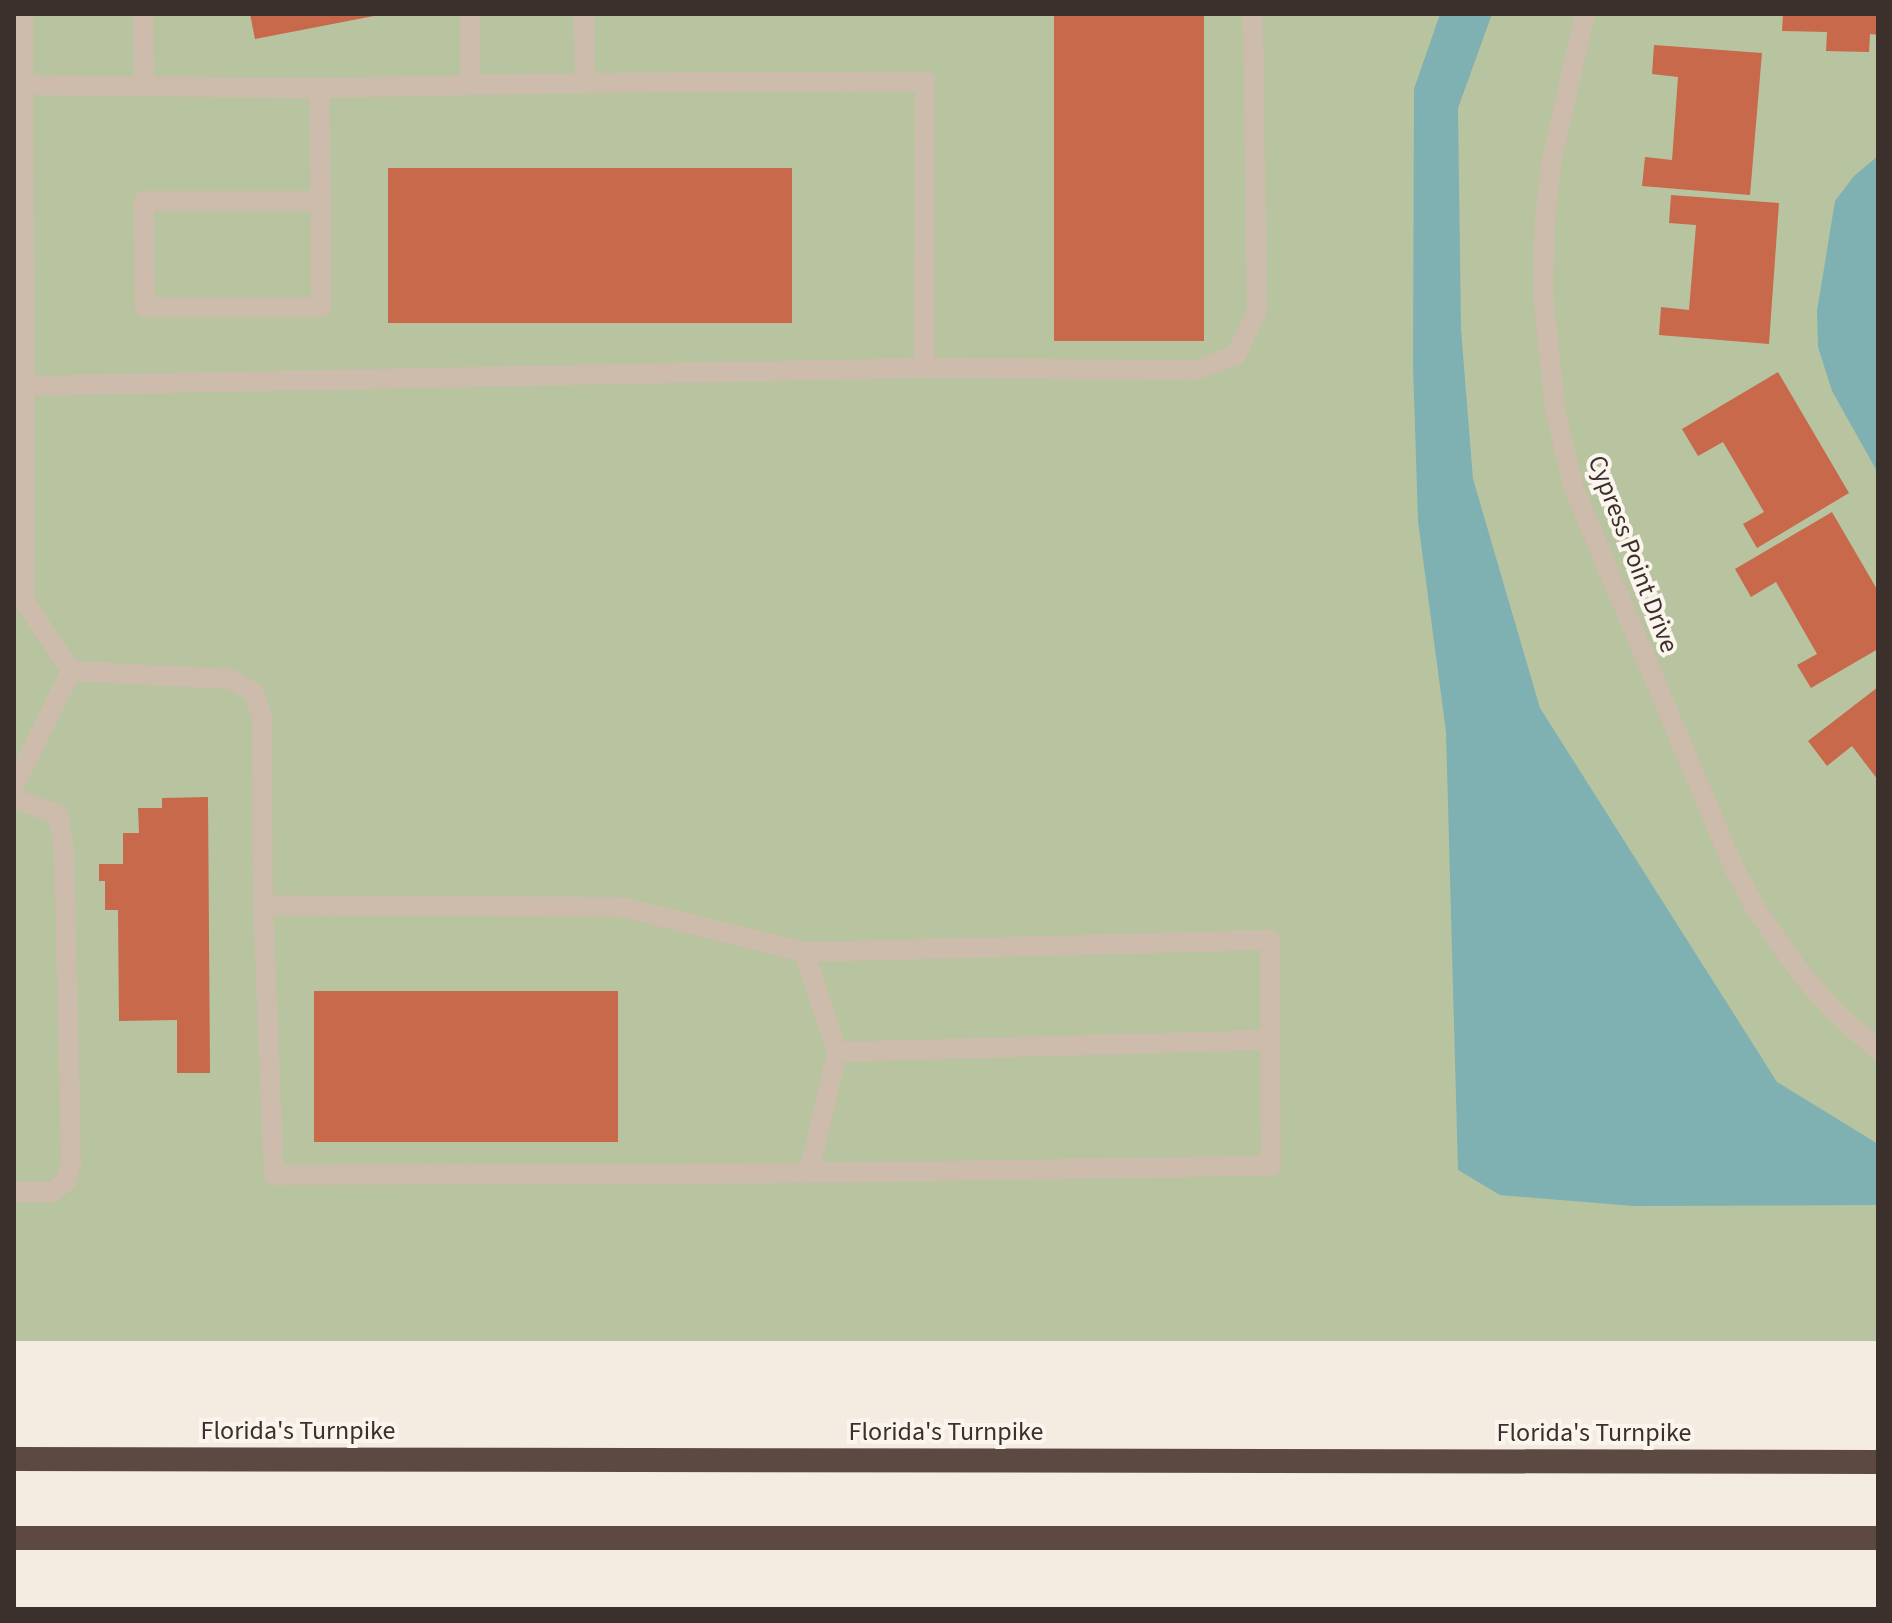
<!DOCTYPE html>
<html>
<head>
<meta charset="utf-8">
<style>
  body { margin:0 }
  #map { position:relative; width:1892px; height:1623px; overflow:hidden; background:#f4ebe1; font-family:"Source Sans 3",sans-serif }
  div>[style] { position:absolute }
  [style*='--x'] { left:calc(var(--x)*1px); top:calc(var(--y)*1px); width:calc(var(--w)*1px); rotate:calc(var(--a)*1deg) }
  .green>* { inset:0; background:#b8c4a0; transform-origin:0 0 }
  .water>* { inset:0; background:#7fb0b2 }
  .building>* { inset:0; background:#c8694b; transform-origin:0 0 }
  .lane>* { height:20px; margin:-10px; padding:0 10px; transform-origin:10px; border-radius:10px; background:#cdbbac }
  .street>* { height:20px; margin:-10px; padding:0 10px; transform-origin:10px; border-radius:10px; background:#cdbbac }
  .highway>* { height:24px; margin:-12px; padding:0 12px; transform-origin:12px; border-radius:12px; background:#5c4a42 }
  span { translate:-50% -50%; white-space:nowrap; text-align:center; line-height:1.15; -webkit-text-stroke:8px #fbf5ee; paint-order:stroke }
  .street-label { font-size:26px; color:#3b302b }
  .frame { position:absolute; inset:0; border:16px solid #3b302b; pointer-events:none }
</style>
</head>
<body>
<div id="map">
  <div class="green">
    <i style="left:14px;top:14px;width:1864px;height:1327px"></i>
  </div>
  <div class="water">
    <i style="clip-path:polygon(1440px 14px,1492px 14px,1458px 108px,1461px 329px,1473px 479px,1540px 708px,1777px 1082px,1878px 1144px,1876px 1205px,1633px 1206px,1500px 1195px,1458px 1170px,1446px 732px,1418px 521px,1413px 365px,1414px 89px)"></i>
    <i style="clip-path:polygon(1878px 156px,1878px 473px,1832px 391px,1818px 347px,1817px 311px,1835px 201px,1854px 176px)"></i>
  </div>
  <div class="building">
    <i style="clip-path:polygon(250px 14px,378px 14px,379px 15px,255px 39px)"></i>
    <i style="left:1054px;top:14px;width:150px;height:327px"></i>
    <i style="clip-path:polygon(1783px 14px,1878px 14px,1878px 35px,1870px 34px,1869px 52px,1826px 51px,1827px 32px,1782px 31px)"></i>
    <i style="clip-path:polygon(1654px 45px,1762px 53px,1750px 195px,1642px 186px,1645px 157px,1672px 160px,1678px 77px,1652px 74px)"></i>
    <i style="left:388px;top:168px;width:404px;height:155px"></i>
    <i style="clip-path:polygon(1671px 195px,1779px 203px,1769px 344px,1659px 335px,1661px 307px,1689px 310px,1696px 225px,1669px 223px)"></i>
    <i style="clip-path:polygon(1778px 372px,1849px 493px,1757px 548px,1743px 524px,1764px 512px,1723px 442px,1698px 456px,1682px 429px)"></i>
    <i style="clip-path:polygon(1832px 512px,1878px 591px,1878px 649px,1811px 688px,1797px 665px,1817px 654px,1776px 582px,1751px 597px,1735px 569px)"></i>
    <i style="clip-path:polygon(1878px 687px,1878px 780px,1852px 746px,1827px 766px,1808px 741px)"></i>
    <i style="clip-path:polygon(208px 797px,210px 1073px,177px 1073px,177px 1020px,119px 1021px,118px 910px,105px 910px,105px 881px,99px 881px,99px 864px,123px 864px,123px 833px,139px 833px,138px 808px,162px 808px,162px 798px)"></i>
    <i style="left:314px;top:991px;width:304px;height:151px"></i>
  </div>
  <div class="lane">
    <i style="--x:143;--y:14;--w:72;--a:89.2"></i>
    <i style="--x:584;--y:14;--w:69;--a:89.2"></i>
    <i style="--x:585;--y:83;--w:340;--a:-0.3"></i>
    <i style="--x:925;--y:81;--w:287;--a:90.2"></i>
    <i style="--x:924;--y:368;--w:272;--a:0.4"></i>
    <i style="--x:1196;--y:370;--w:43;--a:-20.6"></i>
    <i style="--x:1236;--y:355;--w:49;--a:-64.5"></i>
    <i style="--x:1257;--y:311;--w:297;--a:-90.8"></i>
    <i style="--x:25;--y:85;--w:294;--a:0.6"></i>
    <i style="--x:319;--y:88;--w:113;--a:89"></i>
    <i style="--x:321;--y:201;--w:177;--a:180"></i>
    <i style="--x:144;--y:201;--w:106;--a:89.5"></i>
    <i style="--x:145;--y:307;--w:176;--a:0"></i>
    <i style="--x:321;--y:307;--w:106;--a:-90"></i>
    <i style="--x:470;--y:85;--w:71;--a:-90"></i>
    <i style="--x:319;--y:88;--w:266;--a:-1.1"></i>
    <i style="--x:24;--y:386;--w:900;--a:-1.15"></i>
    <i style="--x:14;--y:786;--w:128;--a:-63.6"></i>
    <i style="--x:71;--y:671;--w:159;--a:2.9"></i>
    <i style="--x:230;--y:679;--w:26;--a:29"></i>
    <i style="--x:253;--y:692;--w:26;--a:69"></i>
    <i style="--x:262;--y:716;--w:189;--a:89.7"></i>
    <i style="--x:263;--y:905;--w:270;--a:87.7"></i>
    <i style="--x:274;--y:1175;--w:535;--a:-0.21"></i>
    <i style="--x:809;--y:1173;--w:462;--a:-0.9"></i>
    <i style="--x:1271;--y:1166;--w:226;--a:-90.3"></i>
    <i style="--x:1270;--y:940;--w:466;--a:178.5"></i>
    <i style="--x:804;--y:952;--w:188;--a:-166.2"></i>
    <i style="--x:621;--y:907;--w:358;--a:-179.7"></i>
    <i style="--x:14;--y:798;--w:47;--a:21.1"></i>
    <i style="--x:58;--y:815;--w:36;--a:80"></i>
    <i style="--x:64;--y:850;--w:314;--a:88.7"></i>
    <i style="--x:71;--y:1164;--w:18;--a:106"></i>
    <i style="--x:66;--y:1181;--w:17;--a:140"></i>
    <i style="--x:53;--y:1192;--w:39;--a:180"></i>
    <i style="--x:804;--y:952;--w:105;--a:71.7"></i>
    <i style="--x:837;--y:1052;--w:124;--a:103"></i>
    <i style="--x:837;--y:1052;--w:432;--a:-1.6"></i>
  </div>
  <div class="street">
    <i style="--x:23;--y:14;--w:588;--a:89.81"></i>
    <i style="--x:25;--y:602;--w:83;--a:56.3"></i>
    <i style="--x:1585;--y:14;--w:149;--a:102.8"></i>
    <i style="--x:1552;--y:159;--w:58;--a:96.9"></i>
    <i style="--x:1545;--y:217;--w:77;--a:91.5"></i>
    <i style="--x:1543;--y:294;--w:117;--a:84.1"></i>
    <i style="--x:1555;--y:410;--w:81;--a:76.5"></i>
    <i style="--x:1574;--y:489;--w:414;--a:67.1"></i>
    <i style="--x:1735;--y:870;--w:50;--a:61.4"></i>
    <i style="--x:1759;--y:914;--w:75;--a:54.8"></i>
    <i style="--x:1802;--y:975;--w:50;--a:48.3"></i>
    <i style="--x:1835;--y:1012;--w:57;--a:41.5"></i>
  </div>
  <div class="highway">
    <i style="--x:14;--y:1459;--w:1864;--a:0.09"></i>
    <i style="--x:14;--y:1538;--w:1864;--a:0"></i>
  </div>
  <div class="street-label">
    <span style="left:1633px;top:554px;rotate:69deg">Cypress Point Drive</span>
    <span style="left:298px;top:1431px">Florida's Turnpike</span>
    <span style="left:946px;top:1432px">Florida's Turnpike</span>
    <span style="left:1594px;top:1433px">Florida's Turnpike</span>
  </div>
  <div class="frame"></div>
</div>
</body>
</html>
